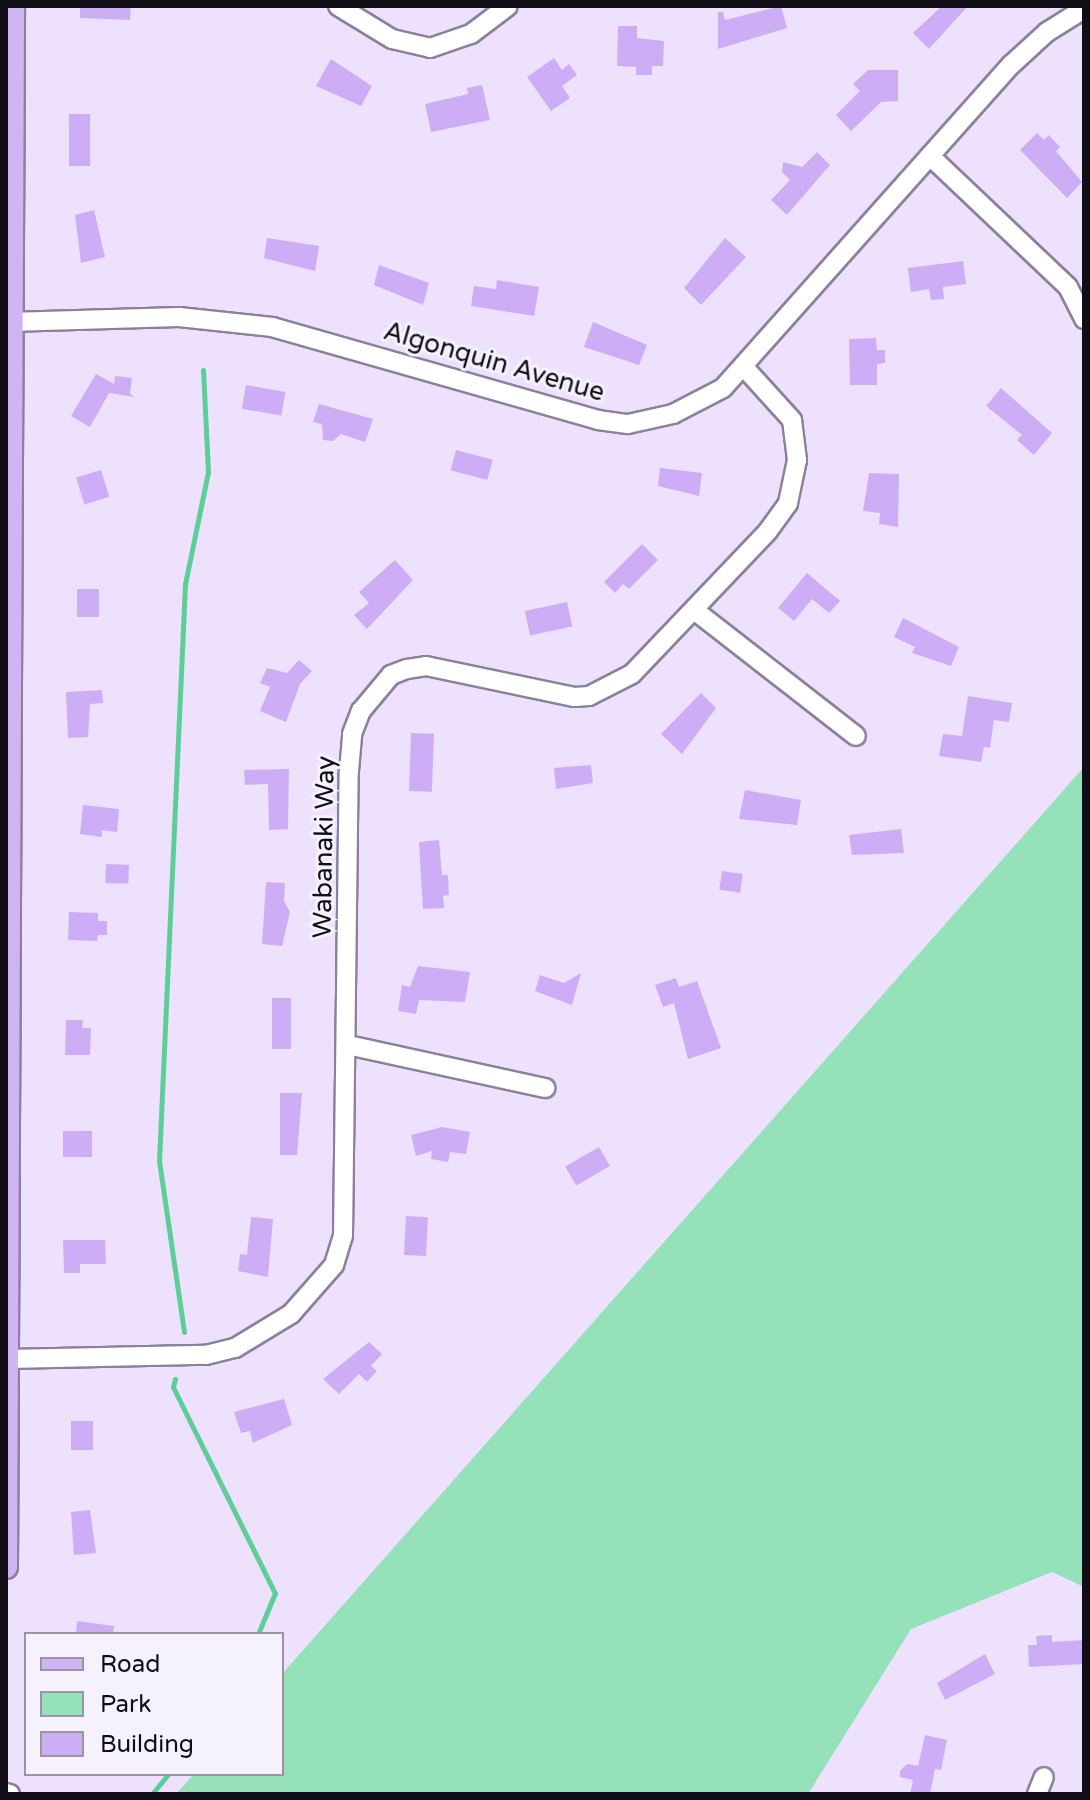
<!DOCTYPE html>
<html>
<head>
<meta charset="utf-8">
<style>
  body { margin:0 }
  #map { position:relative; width:1090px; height:1800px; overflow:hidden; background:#ede1fe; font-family:"Varela Round",sans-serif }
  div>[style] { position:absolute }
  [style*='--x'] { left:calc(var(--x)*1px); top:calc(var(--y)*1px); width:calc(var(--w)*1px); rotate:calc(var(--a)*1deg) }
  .green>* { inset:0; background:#95e1b9 }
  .stream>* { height:5px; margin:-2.5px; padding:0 2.5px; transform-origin:2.5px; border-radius:2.5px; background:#5dce98 }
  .building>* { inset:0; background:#cdaef6; transform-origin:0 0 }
  .roads { filter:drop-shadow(2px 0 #8c819b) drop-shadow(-2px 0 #8c819b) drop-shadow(0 2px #8c819b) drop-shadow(0 -2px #8c819b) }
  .minor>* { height:18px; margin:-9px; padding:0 9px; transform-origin:9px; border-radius:9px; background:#fff }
  .major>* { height:22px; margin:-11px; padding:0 11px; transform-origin:11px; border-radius:11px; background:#d1b4f4 }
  span { translate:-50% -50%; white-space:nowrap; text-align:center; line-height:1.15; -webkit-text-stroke:6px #f6f2fd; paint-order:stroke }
  .street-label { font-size:26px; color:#110d16 }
  .frame { position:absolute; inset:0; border:8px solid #110d16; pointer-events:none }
  .legend { position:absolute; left:24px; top:1632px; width:260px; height:144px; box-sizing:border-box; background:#f6f2fd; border:2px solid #9a96a1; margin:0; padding:10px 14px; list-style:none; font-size:24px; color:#110d16 }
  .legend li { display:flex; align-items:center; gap:16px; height:40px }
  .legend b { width:40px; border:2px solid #9a96a1 }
</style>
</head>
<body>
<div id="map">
  <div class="green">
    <i style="clip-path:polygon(1084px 767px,1084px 1587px,1052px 1572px,911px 1629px,808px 1794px,176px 1794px,194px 1774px,282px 1774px,282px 1674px)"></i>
  </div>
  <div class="stream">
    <i style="--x:184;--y:1332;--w:173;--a:-98.3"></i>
    <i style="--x:159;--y:1161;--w:578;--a:-87.42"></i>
    <i style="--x:185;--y:584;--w:114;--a:-78.4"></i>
    <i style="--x:208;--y:472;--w:102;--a:-92.8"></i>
    <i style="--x:175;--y:1379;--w:8;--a:104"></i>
    <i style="--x:173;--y:1387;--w:230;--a:63.7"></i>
    <i style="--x:275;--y:1593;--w:44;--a:112.5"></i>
    <i style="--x:152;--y:1794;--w:26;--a:-51"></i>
  </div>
  <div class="building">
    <i style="clip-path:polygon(80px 6px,131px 6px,130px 20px,80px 18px)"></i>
    <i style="clip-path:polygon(781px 6px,787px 28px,718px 49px,718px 12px,723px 12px,725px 20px)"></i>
    <i style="clip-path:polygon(942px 6px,968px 6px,929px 49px,913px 33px)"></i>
    <i style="clip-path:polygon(618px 26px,637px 26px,637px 38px,664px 41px,663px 66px,652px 66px,652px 75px,636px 75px,636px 67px,617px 66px)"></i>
    <i style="clip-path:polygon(554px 58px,562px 70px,569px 64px,577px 75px,562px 86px,570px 98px,551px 111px,527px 77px)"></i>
    <i style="clip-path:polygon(331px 59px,372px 86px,361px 106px,316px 86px)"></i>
    <i style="clip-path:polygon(868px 70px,898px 70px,898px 101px,881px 102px,851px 131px,836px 115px,860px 91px,853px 84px)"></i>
    <i style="clip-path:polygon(482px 85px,490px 120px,431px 132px,425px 104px,468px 94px,467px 88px)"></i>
    <i style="left:69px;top:114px;width:21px;height:52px"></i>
    <i style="clip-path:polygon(1037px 133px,1044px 140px,1049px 135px,1060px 147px,1056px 151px,1082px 182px,1067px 198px,1020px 150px)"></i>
    <i style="clip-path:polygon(817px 152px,830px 165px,787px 215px,771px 200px,790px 180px,782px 172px,783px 162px,802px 167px)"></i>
    <i style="clip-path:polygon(94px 210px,105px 257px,81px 263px,75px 215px)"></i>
    <i style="clip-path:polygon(267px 238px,319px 246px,315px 271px,264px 258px)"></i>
    <i style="clip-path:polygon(725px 238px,746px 257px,701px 305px,684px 288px)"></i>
    <i style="clip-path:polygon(963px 261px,966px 284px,943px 287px,944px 299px,931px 300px,929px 289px,911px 292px,908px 268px)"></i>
    <i style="clip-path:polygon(379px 265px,429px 283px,423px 305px,374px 285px)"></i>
    <i style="clip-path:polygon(497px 280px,539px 287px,534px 316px,471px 306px,474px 286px,496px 289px)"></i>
    <i style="clip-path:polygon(593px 322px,647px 345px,639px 365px,584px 347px)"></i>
    <i style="clip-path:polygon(876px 338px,877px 350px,885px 350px,885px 363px,877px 364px,877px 385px,850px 385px,849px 339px)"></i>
    <i style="clip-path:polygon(96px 374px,114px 384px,115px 376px,132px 378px,130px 394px,135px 397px,109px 393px,90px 427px,71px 416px)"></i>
    <i style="left:246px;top:385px;width:40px;height:24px;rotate:10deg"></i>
    <i style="clip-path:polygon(1001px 388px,1052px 433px,1034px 455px,1017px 440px,1022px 435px,986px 406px)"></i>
    <i style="clip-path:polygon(319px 404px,373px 419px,365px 442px,341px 434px,333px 441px,323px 440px,322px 424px,313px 422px)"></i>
    <i style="left:456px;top:450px;width:38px;height:21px;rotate:15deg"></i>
    <i style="clip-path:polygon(660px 468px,702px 473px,699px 496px,658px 486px)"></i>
    <i style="left:101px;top:470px;width:28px;height:26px;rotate:73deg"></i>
    <i style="clip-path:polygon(869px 473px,899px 474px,898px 527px,879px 524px,880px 513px,863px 511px)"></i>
    <i style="clip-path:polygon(642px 544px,658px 560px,629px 589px,623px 584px,615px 593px,604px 582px)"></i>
    <i style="clip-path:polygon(395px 560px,413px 580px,367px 629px,354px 615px,369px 603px,359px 592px)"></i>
    <i style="clip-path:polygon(807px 573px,840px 601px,829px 613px,812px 599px,794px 621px,778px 608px)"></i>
    <i style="left:99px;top:589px;width:28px;height:22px;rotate:90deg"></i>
    <i style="left:567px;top:602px;width:25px;height:43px;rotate:78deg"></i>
    <i style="clip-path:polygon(903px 618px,959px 647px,951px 666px,912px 653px,915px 647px,894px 637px)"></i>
    <i style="clip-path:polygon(299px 660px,312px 671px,300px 684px,286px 722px,260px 711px,270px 687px,260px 683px,267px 668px,287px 673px)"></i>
    <i style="clip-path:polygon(102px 690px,103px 703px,90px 704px,88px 737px,68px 738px,66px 692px)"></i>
    <i style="clip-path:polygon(701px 693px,716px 708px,682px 754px,661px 734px)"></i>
    <i style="clip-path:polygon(968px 696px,1012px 703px,1009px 722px,994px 720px,990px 748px,984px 747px,981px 762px,939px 756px,943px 734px,962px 736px)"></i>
    <i style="left:411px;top:733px;width:23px;height:58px;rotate:2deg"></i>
    <i style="clip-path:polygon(591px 765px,593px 783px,556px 789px,554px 768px)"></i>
    <i style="clip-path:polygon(289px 769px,288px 829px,269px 830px,268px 784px,245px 785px,244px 770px)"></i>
    <i style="clip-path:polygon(745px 790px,801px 800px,797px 825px,739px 819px)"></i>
    <i style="clip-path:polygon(83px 805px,119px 809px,117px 832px,102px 830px,102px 837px,80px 834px)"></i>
    <i style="clip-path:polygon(901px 829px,904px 853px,852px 855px,849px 835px)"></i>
    <i style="clip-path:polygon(439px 840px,442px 875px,448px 875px,449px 895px,443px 896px,444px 908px,423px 909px,419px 842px)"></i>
    <i style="left:106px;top:864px;width:23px;height:19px;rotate:2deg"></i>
    <i style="left:722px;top:871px;width:21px;height:19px;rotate:8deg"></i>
    <i style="clip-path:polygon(266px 882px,285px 883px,284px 901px,290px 912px,282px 946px,262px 944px)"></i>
    <i style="clip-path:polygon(69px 912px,98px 913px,98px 921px,107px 921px,107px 935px,98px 935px,97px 941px,68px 940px)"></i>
    <i style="clip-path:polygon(418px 966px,470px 972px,465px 1002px,419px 1000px,416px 1014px,398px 1011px,402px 985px,410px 987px)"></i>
    <i style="clip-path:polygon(581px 973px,572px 1005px,535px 991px,540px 975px,564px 983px)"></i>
    <i style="clip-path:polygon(676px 978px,679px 987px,697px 981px,721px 1048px,688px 1059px,674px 1003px,663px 1007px,655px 985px)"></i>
    <i style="left:272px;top:998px;width:19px;height:51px"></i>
    <i style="clip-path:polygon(66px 1020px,83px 1020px,82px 1028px,91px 1028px,90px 1055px,65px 1055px)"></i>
    <i style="clip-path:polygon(280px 1093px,302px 1093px,297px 1155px,280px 1155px)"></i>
    <i style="clip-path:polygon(442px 1127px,470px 1132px,466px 1154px,450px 1152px,448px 1162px,431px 1159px,432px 1151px,416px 1156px,411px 1135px)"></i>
    <i style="left:63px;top:1131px;width:29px;height:26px"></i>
    <i style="left:599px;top:1147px;width:22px;height:39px;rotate:60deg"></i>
    <i style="left:406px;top:1216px;width:22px;height:39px;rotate:3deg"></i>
    <i style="clip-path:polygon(251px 1217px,273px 1219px,268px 1277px,238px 1271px,240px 1254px,247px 1255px)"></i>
    <i style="clip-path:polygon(63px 1240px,105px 1240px,106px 1264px,80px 1264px,80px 1273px,64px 1273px)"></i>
    <i style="clip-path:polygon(369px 1342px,382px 1354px,371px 1366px,377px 1371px,367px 1382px,359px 1374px,339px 1394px,323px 1379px)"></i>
    <i style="clip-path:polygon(284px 1399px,292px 1425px,253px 1443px,250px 1431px,241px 1433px,234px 1412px)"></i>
    <i style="left:71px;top:1421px;width:22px;height:29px"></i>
    <i style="clip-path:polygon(90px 1510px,96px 1553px,74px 1555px,71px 1512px)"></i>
    <i style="clip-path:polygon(77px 1621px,114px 1626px,113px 1634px,76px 1634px)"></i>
    <i style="clip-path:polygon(1052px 1635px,1052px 1642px,1084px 1640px,1084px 1664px,1029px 1667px,1028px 1645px,1037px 1645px,1036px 1636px)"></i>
    <i style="clip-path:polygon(985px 1654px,995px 1674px,945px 1700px,937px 1683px)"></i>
    <i style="clip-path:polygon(925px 1735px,947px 1740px,941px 1770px,935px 1769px,930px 1794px,910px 1794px,913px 1780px,900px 1777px,900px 1771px,907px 1764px,918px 1766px)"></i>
  </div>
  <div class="roads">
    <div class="minor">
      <i style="--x:338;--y:6;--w:63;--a:31.4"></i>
      <i style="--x:392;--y:39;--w:39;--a:13"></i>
      <i style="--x:430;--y:48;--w:43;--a:-18.9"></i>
      <i style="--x:471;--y:34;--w:46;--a:-37.1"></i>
      <i style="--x:930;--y:156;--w:190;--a:43.5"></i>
      <i style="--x:1068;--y:287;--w:36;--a:63"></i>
      <i style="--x:9;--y:322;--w:170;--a:-1.7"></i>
      <i style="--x:179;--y:317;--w:94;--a:6.1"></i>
      <i style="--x:272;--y:327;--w:339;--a:15.9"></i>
      <i style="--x:598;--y:420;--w:30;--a:8"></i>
      <i style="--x:628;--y:424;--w:46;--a:-12.5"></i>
      <i style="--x:673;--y:414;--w:56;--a:-27.5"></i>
      <i style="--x:723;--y:388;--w:433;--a:-48.3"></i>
      <i style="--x:1011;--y:65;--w:49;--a:-42.5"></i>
      <i style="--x:1047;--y:32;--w:44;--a:-31.9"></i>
      <i style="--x:694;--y:610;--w:205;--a:37.9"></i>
      <i style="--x:348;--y:1045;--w:202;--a:12.3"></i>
      <i style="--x:8;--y:1359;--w:198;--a:-1.2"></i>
      <i style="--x:206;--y:1355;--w:30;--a:-14"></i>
      <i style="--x:235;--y:1348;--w:66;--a:-31.3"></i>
      <i style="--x:291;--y:1314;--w:65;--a:-48.7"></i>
      <i style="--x:334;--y:1265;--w:30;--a:-73"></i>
      <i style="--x:343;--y:1236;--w:465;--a:-89.3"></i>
      <i style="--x:349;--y:771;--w:37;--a:-85"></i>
      <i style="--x:352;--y:734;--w:25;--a:-69"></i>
      <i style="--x:361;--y:711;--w:47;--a:-50.2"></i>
      <i style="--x:391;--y:675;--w:17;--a:-21"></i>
      <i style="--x:407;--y:669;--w:19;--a:-9"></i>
      <i style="--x:426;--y:666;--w:152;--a:11.8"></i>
      <i style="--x:575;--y:697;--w:14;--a:-4"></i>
      <i style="--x:589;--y:696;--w:48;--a:-27.1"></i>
      <i style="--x:632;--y:674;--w:197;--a:-46.4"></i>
      <i style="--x:768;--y:531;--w:34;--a:-54"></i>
      <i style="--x:788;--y:503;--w:44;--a:-78.2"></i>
      <i style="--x:797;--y:460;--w:40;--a:-97.1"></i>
      <i style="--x:792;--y:420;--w:73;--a:-132.2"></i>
      <i style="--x:6;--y:1793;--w:4;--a:14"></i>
      <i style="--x:1037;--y:1794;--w:18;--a:-68"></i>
    </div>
    <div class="major">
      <i style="--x:6;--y:1567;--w:1561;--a:-89.74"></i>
    </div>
  </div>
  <div class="street-label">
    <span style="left:494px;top:362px;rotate:16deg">Algonquin Avenue</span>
    <span style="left:324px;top:847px;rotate:-89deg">Wabanaki Way</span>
  </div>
  <div class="frame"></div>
  <ul class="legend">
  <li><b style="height:10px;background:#d1b4f4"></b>Road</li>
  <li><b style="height:22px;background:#95e1b9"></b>Park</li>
  <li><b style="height:22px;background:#cdaef6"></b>Building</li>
  </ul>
</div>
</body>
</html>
